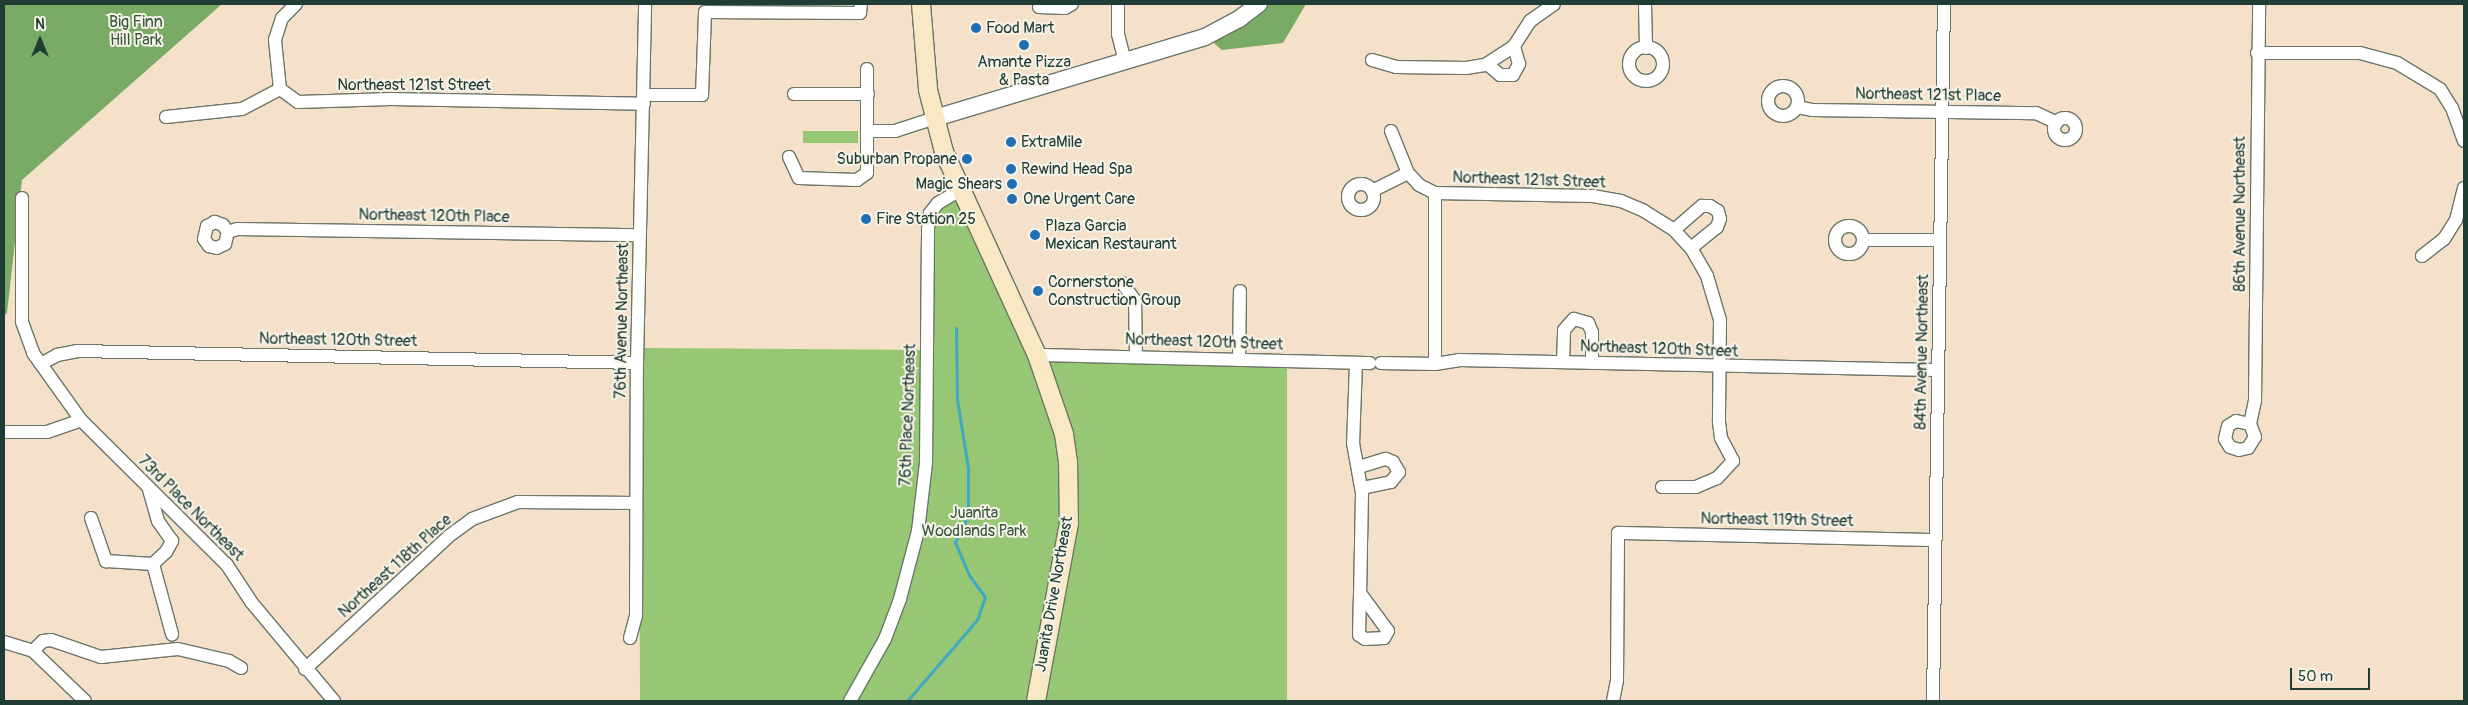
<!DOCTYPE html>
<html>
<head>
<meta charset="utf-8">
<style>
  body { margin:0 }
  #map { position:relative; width:2468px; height:705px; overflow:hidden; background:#f5e1ca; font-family:Pangolin,sans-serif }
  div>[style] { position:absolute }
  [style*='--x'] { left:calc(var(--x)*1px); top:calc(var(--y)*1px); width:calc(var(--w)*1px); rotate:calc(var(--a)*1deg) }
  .green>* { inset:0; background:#97c675; transform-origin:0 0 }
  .forest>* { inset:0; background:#79ab66 }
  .stream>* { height:3px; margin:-1.5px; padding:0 1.5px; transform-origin:1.5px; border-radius:1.5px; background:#40aac0 }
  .roads { filter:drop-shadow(1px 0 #6a7668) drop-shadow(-1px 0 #6a7668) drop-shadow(0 1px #6a7668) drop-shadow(0 -1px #6a7668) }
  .minor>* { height:12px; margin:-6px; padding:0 6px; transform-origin:6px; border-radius:6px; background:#fff }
  .minor>.ring { margin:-6px; padding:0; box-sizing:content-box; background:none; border:12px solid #fff; border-radius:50% }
  .tertiary>* { height:16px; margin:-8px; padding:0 8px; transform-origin:8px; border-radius:8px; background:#fff }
  .secondary>* { height:18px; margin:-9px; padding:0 9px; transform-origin:9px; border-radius:9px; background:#f8e8c3 }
  .dots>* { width:14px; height:14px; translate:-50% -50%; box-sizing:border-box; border:2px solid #f7f3e8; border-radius:50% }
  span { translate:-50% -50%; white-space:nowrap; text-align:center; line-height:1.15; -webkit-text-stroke:4px #f7f3e8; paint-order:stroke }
  .park-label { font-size:16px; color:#375841 }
  .poi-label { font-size:16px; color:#1f3d34 }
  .left { translate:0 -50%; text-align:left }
  .right { translate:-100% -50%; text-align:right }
  .street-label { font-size:16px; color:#1f3d34 }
  .frame { position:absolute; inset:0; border:5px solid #1f3d34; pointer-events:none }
  .north { position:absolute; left:15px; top:15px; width:50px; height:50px; -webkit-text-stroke:4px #f7f3e8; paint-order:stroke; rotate:0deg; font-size:14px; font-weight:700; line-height:20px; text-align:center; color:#1f3d34 }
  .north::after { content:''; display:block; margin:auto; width:18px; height:22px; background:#1f3d34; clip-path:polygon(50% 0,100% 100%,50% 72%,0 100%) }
  .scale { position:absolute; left:2290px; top:668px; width:80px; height:22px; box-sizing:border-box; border:2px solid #1f3d34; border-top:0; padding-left:6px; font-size:15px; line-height:18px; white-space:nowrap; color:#1f3d34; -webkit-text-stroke:4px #f7f3e8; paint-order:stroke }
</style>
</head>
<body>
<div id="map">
  <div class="green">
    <i style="left:803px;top:131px;width:55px;height:12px"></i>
    <i style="clip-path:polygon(959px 191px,1037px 355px,1287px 361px,1287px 701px,640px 701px,639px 348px,927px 350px,930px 213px)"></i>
  </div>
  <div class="forest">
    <i style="clip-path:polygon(4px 4px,222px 4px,22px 180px,7px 313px,4px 316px)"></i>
    <i style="clip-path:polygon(1262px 4px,1306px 4px,1283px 43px,1222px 50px,1209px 39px)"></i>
  </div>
  <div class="stream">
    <i style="--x:907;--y:701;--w:107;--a:-49.2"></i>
    <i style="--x:977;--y:620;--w:24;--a:-71"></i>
    <i style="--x:985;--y:597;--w:27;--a:-126"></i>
    <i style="--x:969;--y:575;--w:36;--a:-113"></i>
    <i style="--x:955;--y:542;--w:28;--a:-63"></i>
    <i style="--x:968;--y:517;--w:49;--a:-90"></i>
    <i style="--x:968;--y:468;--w:70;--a:-99.1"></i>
    <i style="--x:957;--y:399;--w:71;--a:-90.8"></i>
  </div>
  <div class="roads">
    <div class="minor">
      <i style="--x:296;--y:4;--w:20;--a:135"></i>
      <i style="--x:282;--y:18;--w:23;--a:108"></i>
      <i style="--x:275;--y:40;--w:49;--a:84.2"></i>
      <i style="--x:280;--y:89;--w:22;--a:36"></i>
      <i style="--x:298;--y:102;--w:93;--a:-1.8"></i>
      <i style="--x:391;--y:99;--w:253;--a:1.1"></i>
      <i style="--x:1118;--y:4;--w:30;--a:90"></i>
      <i style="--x:1118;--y:34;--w:29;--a:76"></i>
      <i style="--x:1645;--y:4;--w:44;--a:88.7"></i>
      <i style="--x:1039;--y:7;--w:26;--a:2"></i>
      <i style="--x:1065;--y:8;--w:8;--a:-30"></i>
      <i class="ring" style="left:1629px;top:47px;width:22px;height:22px"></i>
      <i style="--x:2257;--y:53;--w:103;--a:0"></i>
      <i style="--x:2360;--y:53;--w:38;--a:15"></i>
      <i style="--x:2397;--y:63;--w:50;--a:31.2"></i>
      <i style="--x:2440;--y:89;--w:22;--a:58"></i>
      <i style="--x:2452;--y:108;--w:35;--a:70"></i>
      <i style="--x:1372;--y:60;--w:25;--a:16"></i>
      <i style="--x:1396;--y:67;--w:70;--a:0.8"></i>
      <i style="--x:1466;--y:68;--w:19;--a:-9"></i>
      <i style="--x:1485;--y:65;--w:35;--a:-33"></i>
      <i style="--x:1514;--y:46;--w:30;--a:-57"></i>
      <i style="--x:1530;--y:21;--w:29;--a:-35"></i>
      <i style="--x:1487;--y:64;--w:17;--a:40"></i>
      <i style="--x:1500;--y:75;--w:13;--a:0"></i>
      <i style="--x:1513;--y:75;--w:13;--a:-61"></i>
      <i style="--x:1519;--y:64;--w:19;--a:-106"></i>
      <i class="ring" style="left:1768px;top:86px;width:18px;height:18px"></i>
      <i style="--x:794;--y:94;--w:74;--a:0"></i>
      <i style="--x:644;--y:95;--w:58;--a:0"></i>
      <i style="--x:702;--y:95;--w:83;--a:-87.9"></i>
      <i style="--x:705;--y:12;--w:155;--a:0.4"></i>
      <i style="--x:860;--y:13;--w:9;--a:-84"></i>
      <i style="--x:1797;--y:107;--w:15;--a:11"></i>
      <i style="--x:1812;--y:110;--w:224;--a:0.8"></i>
      <i style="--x:2036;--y:113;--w:23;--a:25"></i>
      <i style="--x:166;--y:117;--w:76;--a:-6"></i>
      <i style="--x:242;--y:109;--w:43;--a:-27.8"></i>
      <i class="ring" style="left:2054px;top:118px;width:10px;height:10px"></i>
      <i style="--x:869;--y:131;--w:26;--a:0"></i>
      <i style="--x:895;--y:131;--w:42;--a:-18"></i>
      <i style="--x:1391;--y:131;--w:45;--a:68"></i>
      <i style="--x:1408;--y:173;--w:16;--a:47"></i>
      <i style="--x:1419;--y:185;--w:18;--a:27"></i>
      <i style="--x:1435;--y:193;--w:171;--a:90"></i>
      <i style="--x:789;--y:157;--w:23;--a:65"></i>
      <i style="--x:799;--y:178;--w:58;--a:2"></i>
      <i style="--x:857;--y:180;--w:12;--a:-35"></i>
      <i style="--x:867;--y:173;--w:104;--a:-90"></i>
      <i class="ring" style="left:1348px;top:184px;width:14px;height:14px"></i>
      <i style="--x:1372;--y:191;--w:40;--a:-26.6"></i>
      <i style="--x:1435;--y:193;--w:158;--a:1.1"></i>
      <i style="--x:1593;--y:196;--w:28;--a:10"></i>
      <i style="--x:1621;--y:201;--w:25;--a:23"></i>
      <i style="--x:1644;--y:211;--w:36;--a:32"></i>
      <i style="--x:1674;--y:230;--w:25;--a:47"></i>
      <i style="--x:1691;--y:248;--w:32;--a:60"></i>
      <i style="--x:1707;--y:276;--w:46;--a:73.5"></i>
      <i style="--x:1720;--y:320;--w:102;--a:90.6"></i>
      <i style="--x:1719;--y:422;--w:16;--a:83"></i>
      <i style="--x:1721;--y:438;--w:26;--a:62"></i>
      <i style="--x:1733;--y:461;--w:23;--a:133"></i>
      <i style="--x:1717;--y:478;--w:23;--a:157"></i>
      <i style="--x:1696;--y:487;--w:34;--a:180"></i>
      <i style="--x:22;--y:198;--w:124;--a:90"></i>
      <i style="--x:22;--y:322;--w:33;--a:70"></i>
      <i style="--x:33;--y:353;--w:82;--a:54.4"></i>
      <i style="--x:81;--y:420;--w:206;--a:44.8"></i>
      <i style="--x:227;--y:565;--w:45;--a:56.7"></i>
      <i style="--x:252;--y:603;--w:128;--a:50.1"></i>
      <i class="ring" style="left:1835px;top:226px;width:16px;height:16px"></i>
      <i style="--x:1674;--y:230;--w:37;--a:-41"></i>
      <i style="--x:1702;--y:206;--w:8;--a:0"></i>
      <i style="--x:1710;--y:206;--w:9;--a:32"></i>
      <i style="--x:1718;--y:211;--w:8;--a:76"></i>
      <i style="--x:1720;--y:219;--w:9;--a:111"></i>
      <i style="--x:1717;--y:227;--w:33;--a:141"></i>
      <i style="--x:228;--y:232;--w:9;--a:-126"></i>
      <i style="--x:223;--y:225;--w:9;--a:-159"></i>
      <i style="--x:215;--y:222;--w:9;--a:153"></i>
      <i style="--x:207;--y:226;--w:13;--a:103"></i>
      <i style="--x:204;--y:239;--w:9;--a:54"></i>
      <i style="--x:209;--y:246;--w:8;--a:14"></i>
      <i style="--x:217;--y:248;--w:9;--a:-27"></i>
      <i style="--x:225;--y:244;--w:12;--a:-76"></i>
      <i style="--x:228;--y:232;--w:9;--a:-18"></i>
      <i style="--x:237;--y:229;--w:402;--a:0.9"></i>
      <i style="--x:1863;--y:240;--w:77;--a:0"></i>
      <i style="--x:2422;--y:256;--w:28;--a:-38"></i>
      <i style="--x:2444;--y:239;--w:22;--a:-58"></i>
      <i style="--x:2456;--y:220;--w:33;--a:-76"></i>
      <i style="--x:1122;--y:283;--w:21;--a:53"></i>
      <i style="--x:1135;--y:300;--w:57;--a:89"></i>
      <i style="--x:1037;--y:355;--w:333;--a:1.4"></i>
      <i style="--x:1239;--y:360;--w:69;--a:-89.2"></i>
      <i style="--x:1563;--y:362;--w:32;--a:-88"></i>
      <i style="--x:1564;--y:330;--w:15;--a:-48"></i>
      <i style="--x:1574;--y:319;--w:15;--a:16"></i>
      <i style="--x:1588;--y:323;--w:10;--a:66"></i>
      <i style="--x:1592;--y:332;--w:31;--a:90"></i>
      <i style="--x:1356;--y:363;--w:80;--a:92.1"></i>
      <i style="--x:1353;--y:443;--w:51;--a:79.8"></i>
      <i style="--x:1362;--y:493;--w:100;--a:91.1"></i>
      <i style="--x:1360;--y:593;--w:47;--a:53.6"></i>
      <i style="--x:1388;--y:631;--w:8;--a:120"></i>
      <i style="--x:1384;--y:638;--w:19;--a:177"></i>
      <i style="--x:1365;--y:639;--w:7;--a:-146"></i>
      <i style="--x:1359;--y:635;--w:42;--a:-88.6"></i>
      <i style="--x:1381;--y:363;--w:54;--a:1.1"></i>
      <i style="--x:1435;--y:364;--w:24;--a:-9"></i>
      <i style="--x:1459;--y:360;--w:478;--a:1.2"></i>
      <i style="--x:41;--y:364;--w:18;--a:-29"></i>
      <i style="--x:57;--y:355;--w:21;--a:-11"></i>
      <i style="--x:78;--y:351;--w:559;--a:1.23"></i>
      <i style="--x:2250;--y:424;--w:14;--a:-168"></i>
      <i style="--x:2236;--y:421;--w:9;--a:148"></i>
      <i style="--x:2228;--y:426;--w:13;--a:103"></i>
      <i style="--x:2225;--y:439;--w:9;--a:58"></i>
      <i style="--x:2230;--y:447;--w:9;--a:18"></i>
      <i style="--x:2239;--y:450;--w:9;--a:-13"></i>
      <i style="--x:2248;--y:448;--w:13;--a:-58"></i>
      <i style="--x:2255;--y:437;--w:14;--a:-111"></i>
      <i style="--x:2250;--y:424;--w:24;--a:-78"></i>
      <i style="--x:2255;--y:401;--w:397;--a:-89.4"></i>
      <i style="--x:4;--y:432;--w:43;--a:0"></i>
      <i style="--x:47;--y:432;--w:36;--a:-19"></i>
      <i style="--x:1359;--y:467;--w:28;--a:-17"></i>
      <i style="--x:1386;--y:459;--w:8;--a:23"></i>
      <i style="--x:1393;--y:462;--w:12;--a:59"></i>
      <i style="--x:1399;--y:472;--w:13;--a:129"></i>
      <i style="--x:1391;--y:482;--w:30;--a:168"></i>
      <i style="--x:91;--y:518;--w:46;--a:70.8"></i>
      <i style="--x:106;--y:561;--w:47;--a:3.7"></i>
      <i style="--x:153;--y:564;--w:18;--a:-43"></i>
      <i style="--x:166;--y:552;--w:13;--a:-61"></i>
      <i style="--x:172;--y:541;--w:24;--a:-125"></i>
      <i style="--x:158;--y:521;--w:33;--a:-106"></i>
      <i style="--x:153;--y:564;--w:73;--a:74.8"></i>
      <i style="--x:630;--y:638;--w:23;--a:-75"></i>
      <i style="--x:636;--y:616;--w:253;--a:-89.8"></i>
      <i style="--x:637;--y:363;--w:359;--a:-88.7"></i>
      <i style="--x:4;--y:642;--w:30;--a:17"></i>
      <i style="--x:33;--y:651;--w:14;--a:-45"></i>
      <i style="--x:43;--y:641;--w:8;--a:-7"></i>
      <i style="--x:51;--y:640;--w:53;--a:18.8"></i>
      <i style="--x:101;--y:657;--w:77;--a:-5.9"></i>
      <i style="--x:178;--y:649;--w:52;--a:13.2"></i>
      <i style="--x:229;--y:661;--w:14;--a:30"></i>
      <i style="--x:33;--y:651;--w:72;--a:43.9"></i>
      <i style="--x:305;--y:669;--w:196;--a:-42.7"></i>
      <i style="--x:449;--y:536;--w:29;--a:-36"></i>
      <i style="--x:472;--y:519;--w:49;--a:-20.3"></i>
      <i style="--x:518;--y:502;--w:118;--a:0.5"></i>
      <i style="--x:850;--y:701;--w:71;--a:-60.6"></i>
      <i style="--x:885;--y:639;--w:43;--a:-69.4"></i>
      <i style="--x:900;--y:599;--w:70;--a:-75.2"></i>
      <i style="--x:918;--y:531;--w:68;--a:-83.3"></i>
      <i style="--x:926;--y:463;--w:234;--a:-89.5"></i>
      <i style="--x:928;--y:229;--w:16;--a:-83"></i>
      <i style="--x:930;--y:213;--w:13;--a:-51"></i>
      <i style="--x:938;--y:203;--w:24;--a:-30"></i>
      <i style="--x:1613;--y:701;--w:20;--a:-79"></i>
      <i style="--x:1617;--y:681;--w:148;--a:-89.6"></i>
      <i style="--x:1618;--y:533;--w:317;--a:1.3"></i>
      <i style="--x:1933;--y:701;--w:697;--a:-89.1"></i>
    </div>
    <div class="tertiary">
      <i style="--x:935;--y:118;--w:282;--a:-16.7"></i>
      <i style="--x:1205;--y:37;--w:38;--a:-28"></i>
      <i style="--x:1239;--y:19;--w:25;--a:-37"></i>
    </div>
    <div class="secondary">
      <i style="--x:921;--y:4;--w:86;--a:85.3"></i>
      <i style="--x:928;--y:90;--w:64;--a:75.5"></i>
      <i style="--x:944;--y:152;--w:223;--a:65.4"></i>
      <i style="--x:1037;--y:355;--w:83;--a:71.1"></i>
      <i style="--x:1064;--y:434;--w:27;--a:82"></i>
      <i style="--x:1068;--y:461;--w:62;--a:89.1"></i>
      <i style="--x:1069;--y:523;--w:181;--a:100.5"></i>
    </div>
  </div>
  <div class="dots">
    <i style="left:976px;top:28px;background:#1f6fb2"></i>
    <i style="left:1024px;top:45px;background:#1f6fb2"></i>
    <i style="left:1011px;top:142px;background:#1f6fb2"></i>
    <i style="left:967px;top:159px;background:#1f6fb2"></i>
    <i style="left:1011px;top:169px;background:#1f6fb2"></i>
    <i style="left:1012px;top:184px;background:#1f6fb2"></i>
    <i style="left:1012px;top:199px;background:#1f6fb2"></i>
    <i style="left:866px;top:219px;background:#1f6fb2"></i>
    <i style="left:1035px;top:235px;background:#1f6fb2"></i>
    <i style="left:1038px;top:291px;background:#1f6fb2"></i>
  </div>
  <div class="park-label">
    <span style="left:136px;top:31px">Big Finn<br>Hill Park</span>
    <span style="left:974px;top:522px">Juanita<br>Woodlands Park</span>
  </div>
  <div class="poi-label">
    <span class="left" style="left:986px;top:28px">Food Mart</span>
    <span style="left:1024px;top:71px">Amante Pizza<br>&amp; Pasta</span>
    <span class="left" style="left:1021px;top:142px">ExtraMile</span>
    <span class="right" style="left:957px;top:159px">Suburban Propane</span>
    <span class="left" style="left:1021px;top:169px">Rewind Head Spa</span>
    <span class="right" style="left:1002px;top:184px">Magic Shears</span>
    <span class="left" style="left:1023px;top:199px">One Urgent Care</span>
    <span class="left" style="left:876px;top:219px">Fire Station 25</span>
    <span class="left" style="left:1045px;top:235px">Plaza Garcia<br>Mexican Restaurant</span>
    <span class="left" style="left:1048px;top:291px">Cornerstone<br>Construction Group</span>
  </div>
  <div class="street-label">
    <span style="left:414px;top:85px">Northeast 121st Street</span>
    <span style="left:1928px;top:95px;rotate:1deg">Northeast 121st Place</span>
    <span style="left:1529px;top:180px;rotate:2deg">Northeast 121st Street</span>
    <span style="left:2240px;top:214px;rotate:-90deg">86th Avenue Northeast</span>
    <span style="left:434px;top:216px;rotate:1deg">Northeast 120th Place</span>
    <span style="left:622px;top:321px;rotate:-89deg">76th Avenue Northeast</span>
    <span style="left:338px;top:340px;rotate:1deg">Northeast 120th Street</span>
    <span style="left:1204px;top:342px;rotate:2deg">Northeast 120th Street</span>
    <span style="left:1659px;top:349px;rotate:2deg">Northeast 120th Street</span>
    <span style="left:1922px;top:352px;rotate:-89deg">84th Avenue Northeast</span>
    <span style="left:908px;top:415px;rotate:-88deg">76th Place Northeast</span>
    <span style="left:191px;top:508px;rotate:45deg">73rd Place Northeast</span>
    <span style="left:1777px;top:520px;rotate:1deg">Northeast 119th Street</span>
    <span style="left:395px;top:566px;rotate:-42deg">Northeast 118th Place</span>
    <span style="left:1054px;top:594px;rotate:-80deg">Juanita Drive Northeast</span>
  </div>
  <div class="frame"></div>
  <div class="north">N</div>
  <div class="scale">50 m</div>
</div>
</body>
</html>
